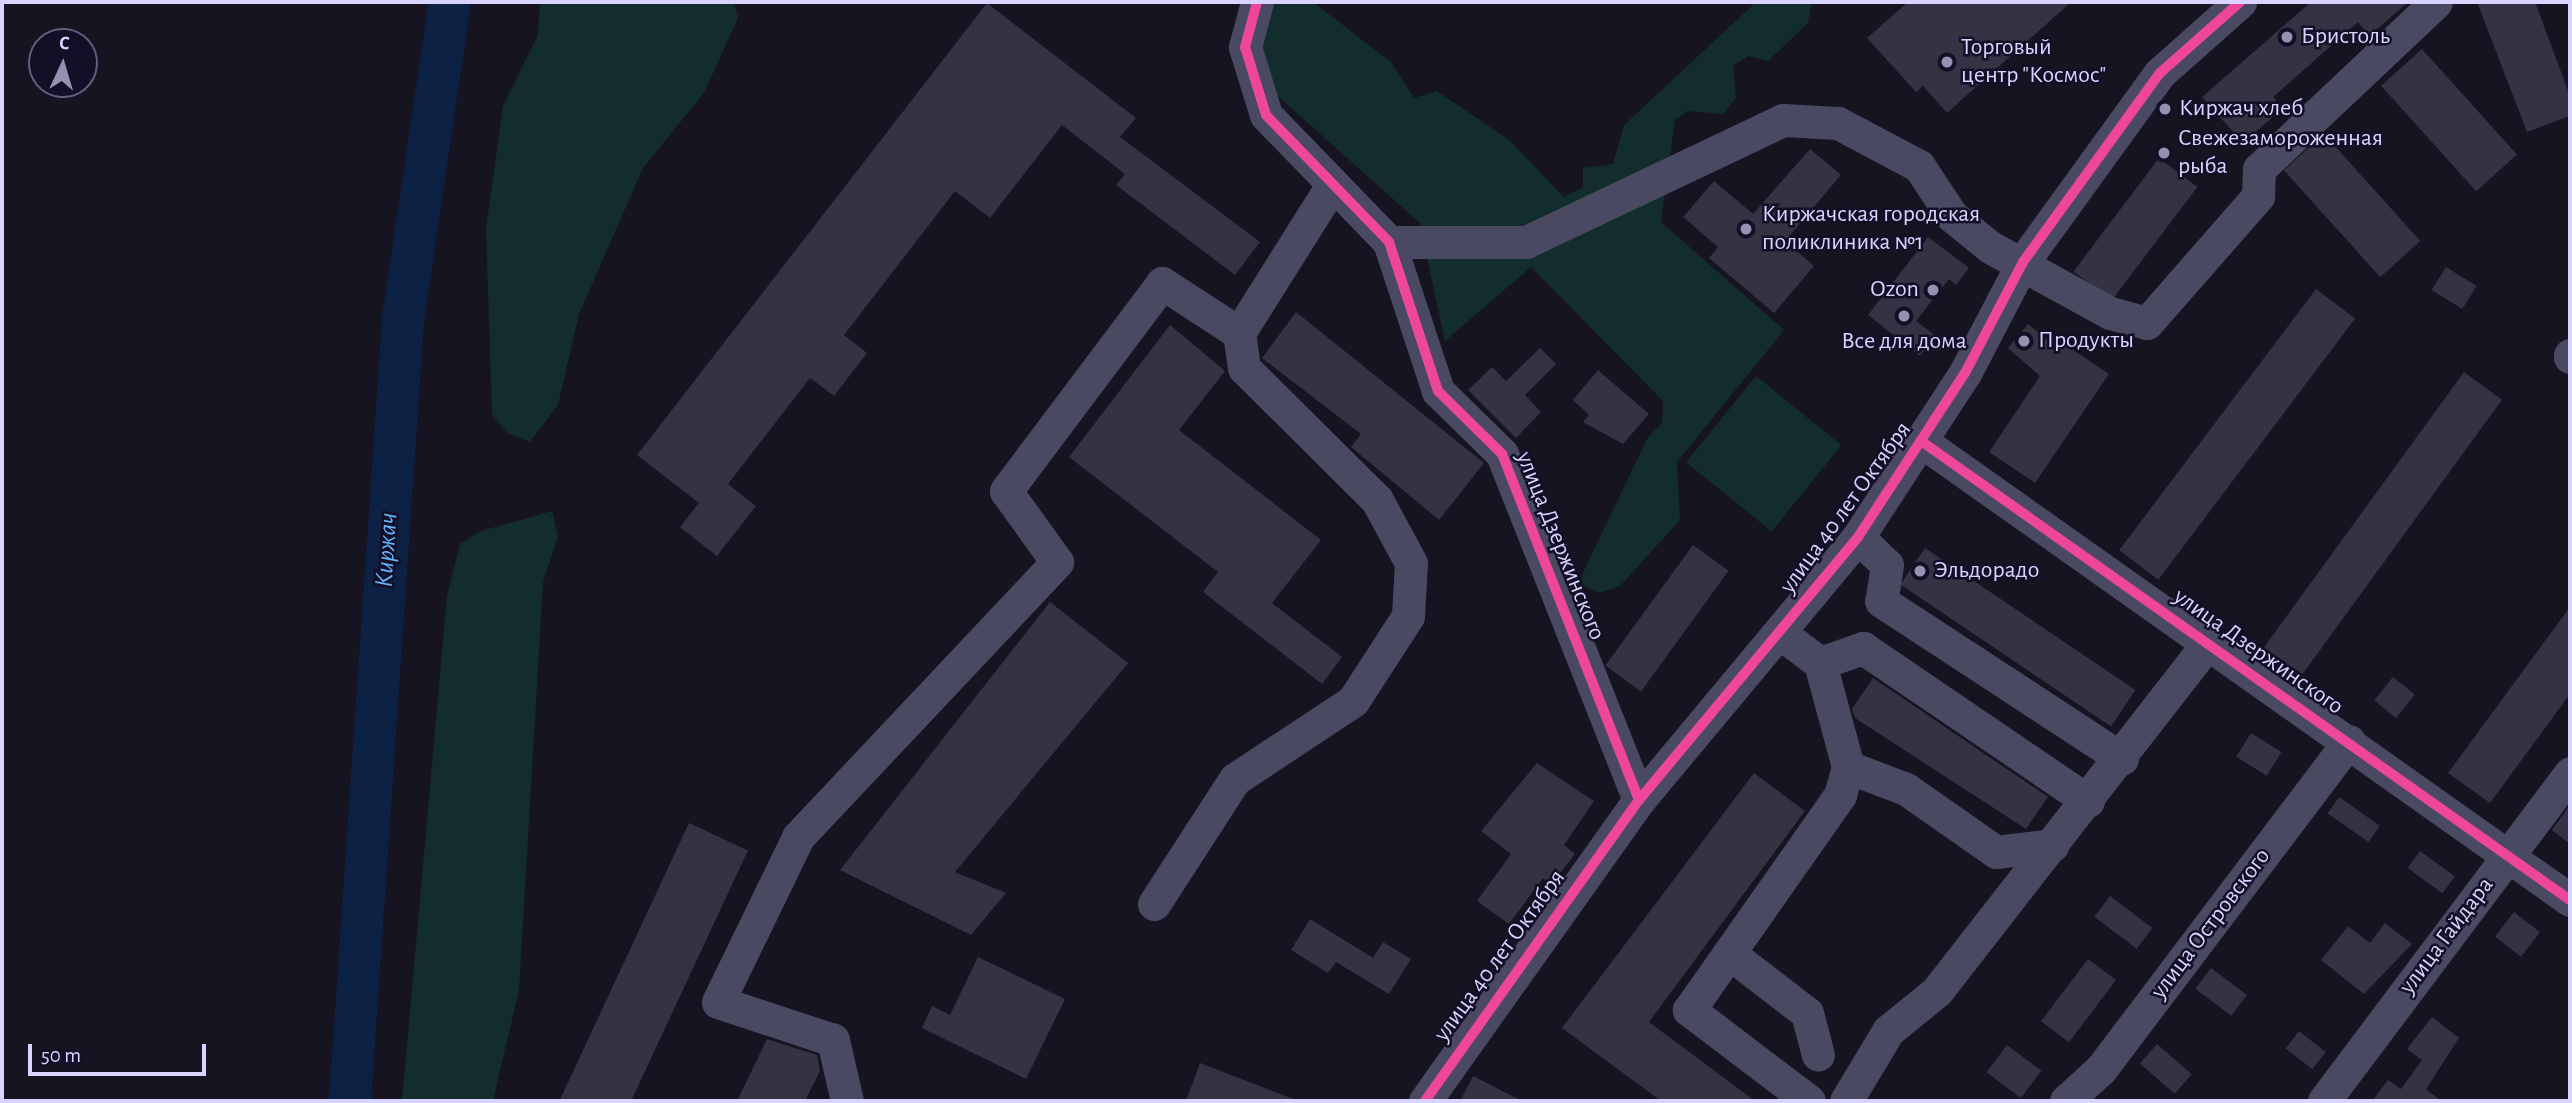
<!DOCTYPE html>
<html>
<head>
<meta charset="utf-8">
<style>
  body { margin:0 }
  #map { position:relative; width:2572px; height:1103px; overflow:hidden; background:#161421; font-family:"Alegreya Sans",sans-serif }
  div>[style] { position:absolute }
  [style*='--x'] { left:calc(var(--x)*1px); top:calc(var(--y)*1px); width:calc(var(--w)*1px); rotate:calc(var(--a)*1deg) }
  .green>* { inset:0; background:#132c2d; transform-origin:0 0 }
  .river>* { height:42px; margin:-21px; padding:0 21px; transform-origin:21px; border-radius:21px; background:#0d2144 }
  .building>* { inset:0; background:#343243; transform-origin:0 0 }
  .minor>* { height:33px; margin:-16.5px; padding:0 16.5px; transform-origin:16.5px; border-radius:16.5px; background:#4a4962 }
  .cycleway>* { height:10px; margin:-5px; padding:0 5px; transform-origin:5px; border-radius:5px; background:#ed469a }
  .dots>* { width:19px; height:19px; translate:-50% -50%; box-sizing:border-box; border:4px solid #130f26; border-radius:50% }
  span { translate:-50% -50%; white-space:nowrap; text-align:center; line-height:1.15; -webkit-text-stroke:5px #130f26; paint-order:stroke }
  .poi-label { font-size:24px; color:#d9d4ff }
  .left { translate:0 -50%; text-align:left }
  .right { translate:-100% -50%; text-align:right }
  .street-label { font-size:24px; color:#d9d4ff }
  .water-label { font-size:26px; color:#62b6ff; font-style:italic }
  .frame { position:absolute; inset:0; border:4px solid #d9d4ff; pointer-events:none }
  .north { position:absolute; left:28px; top:28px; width:70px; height:70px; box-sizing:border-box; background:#130f26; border:2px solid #625e7d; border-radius:50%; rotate:4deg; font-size:19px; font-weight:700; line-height:28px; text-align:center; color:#d9d4ff }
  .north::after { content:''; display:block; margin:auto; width:24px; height:32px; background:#9591b1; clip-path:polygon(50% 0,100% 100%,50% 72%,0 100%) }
  .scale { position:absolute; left:28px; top:1044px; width:178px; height:32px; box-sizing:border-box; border:4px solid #d9d4ff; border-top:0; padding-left:9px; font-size:21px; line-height:24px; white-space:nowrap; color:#d9d4ff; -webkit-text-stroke:5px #130f26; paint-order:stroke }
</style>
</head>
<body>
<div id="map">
  <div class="green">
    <i style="clip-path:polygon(540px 2px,734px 2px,738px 18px,704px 93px,643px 168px,579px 314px,558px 405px,530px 442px,507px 433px,492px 414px,486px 229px,503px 106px,538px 35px)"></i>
    <i style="clip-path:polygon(1273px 2px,1313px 2px,1391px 62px,1414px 98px,1437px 91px,1508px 139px,1564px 197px,1583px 187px,1583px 168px,1613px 164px,1624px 125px,1756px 2px,1812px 2px,1808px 23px,1768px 61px,1748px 56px,1733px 66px,1736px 98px,1723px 114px,1687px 111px,1675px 120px,1661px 222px,1784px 330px,1677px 462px,1680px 520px,1620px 586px,1599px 593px,1578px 583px,1648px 437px,1662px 423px,1663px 401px,1531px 267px,1445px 341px,1427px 258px,1430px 232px,1264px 84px,1257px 41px)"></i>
    <i style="left:1756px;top:376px;width:110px;height:111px;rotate:39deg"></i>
    <i style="clip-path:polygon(552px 511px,558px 537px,543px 583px,519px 990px,493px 1101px,402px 1101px,447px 596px,460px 544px,481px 531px)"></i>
  </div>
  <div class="river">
    <i style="--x:350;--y:1101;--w:784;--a:-86.12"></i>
    <i style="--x:403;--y:319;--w:320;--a:-81.6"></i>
  </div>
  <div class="building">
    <i style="clip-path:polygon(1908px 2px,2071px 2px,1947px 113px,1923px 86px,1916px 92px,1867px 38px)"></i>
    <i style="clip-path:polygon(2311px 2px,2408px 2px,2369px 36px,2358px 22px,2273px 97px,2283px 108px,2243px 143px,2202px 97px)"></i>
    <i style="clip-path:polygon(2477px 2px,2535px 2px,2570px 96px,2570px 116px,2527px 132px)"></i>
    <i style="clip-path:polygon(987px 3px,1136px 118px,1120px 137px,1260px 242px,1235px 275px,1116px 185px,1125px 174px,1062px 125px,990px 218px,955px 191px,844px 335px,867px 353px,834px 396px,810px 378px,728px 484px,756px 506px,717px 556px,680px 527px,699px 503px,637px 455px)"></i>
    <i style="left:2422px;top:49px;width:142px;height:55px;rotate:48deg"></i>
    <i style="left:2324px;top:134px;width:144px;height:54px;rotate:48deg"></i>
    <i style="clip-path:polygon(1810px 149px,1841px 175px,1785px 241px,1814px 266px,1774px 313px,1709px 258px,1718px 247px,1683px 217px,1714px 181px,1753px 214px)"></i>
    <i style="left:2159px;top:158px;width:48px;height:142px;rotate:37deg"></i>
    <i style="clip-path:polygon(1928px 237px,1969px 268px,1956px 285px,1949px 279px,1916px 321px,1936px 336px,1920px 356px,1868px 315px)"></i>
    <i style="left:2446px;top:267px;width:36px;height:27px;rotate:32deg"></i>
    <i style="left:2316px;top:289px;width:49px;height:327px;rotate:37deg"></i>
    <i style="clip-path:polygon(1296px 312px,1484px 463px,1439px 520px,1351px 447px,1361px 434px,1262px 358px)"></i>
    <i style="clip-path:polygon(2028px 324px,2058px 349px,2063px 343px,2109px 374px,2035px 483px,1989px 452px,2040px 376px,2008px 348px)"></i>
    <i style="clip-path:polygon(1170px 325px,1225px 371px,1179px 430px,1321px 540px,1272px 603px,1342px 657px,1322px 684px,1203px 592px,1218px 572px,1069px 457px)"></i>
    <i style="clip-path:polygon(1540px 348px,1556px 364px,1525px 395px,1541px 412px,1516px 438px,1468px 390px,1492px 367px,1506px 381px)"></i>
    <i style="clip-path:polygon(1598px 370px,1649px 414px,1623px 444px,1583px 422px,1589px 415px,1573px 400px)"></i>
    <i style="left:2464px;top:372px;width:47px;height:347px;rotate:36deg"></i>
    <i style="left:1693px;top:545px;width:44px;height:149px;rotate:36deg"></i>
    <i style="left:1925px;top:548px;width:254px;height:44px;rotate:34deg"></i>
    <i style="clip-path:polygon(1050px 602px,1128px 663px,955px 872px,1006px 893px,971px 935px,840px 870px)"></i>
    <i style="clip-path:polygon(2570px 607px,2570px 694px,2490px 803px,2448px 773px)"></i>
    <i style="left:2393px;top:677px;width:28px;height:30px;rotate:39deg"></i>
    <i style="clip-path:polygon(1873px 678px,2048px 797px,2026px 829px,1855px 718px,1852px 709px)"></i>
    <i style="left:2251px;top:733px;width:36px;height:28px;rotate:32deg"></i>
    <i style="clip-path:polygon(1537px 763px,1594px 801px,1564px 845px,1575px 854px,1551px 885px,1543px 878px,1509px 924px,1477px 901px,1511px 854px,1481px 831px)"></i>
    <i style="clip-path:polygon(1754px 773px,1805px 811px,1649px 1022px,1755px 1101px,1661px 1101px,1562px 1028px)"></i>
    <i style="left:2339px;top:797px;width:50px;height:20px;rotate:35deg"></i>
    <i style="clip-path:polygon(2570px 805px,2570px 844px,2552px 830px)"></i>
    <i style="left:689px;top:823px;width:65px;height:309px;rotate:25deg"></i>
    <i style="left:2420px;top:851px;width:43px;height:21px;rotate:36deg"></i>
    <i style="left:2110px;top:896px;width:53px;height:26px;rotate:37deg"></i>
    <i style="left:2514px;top:912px;width:33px;height:31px;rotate:38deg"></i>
    <i style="clip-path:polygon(1310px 919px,1373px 958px,1383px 942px,1411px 959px,1389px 994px,1336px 962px,1328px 973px,1291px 950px)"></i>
    <i style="clip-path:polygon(2385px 923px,2412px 944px,2364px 994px,2321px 960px,2348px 926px,2370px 943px)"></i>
    <i style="clip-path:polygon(978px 957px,1065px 999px,1026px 1079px,922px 1028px,932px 1006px,950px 1015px)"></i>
    <i style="left:2088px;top:959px;width:35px;height:78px;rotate:37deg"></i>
    <i style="left:2211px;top:968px;width:45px;height:26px;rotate:37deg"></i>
    <i style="clip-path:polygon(2432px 1017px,2459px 1038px,2426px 1089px,2441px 1101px,2372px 1101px,2388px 1080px,2401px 1089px,2422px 1060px,2407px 1049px)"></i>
    <i style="left:2299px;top:1031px;width:34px;height:22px;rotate:38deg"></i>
    <i style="clip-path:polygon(767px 1039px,817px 1055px,820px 1071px,805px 1101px,737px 1101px)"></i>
    <i style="left:2157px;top:1044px;width:46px;height:26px;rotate:41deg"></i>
    <i style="left:2007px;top:1045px;width:43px;height:34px;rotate:37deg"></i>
    <i style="clip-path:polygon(1200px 1063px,1296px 1100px,1296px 1101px,1186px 1101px)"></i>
    <i style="clip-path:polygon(1473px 1076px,1522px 1101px,1460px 1101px)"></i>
  </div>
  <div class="minor">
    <i style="--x:1257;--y:2;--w:47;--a:104.9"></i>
    <i style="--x:1245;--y:47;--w:71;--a:72.8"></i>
    <i style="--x:1266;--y:115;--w:177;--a:45.9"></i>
    <i style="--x:1389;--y:242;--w:157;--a:71.8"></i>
    <i style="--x:1438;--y:391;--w:90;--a:44.5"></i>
    <i style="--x:1502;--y:454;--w:372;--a:68.4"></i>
    <i style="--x:1389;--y:242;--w:137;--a:0"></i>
    <i style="--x:1526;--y:242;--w:284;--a:-25.4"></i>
    <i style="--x:1783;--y:120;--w:55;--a:3.1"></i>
    <i style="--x:1838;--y:123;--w:92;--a:28"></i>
    <i style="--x:1919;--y:166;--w:60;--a:56.6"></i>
    <i style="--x:1952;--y:216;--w:49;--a:39.2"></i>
    <i style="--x:1990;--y:247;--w:137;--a:28.8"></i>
    <i style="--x:2110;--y:313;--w:38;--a:15"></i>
    <i style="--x:2147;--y:323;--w:169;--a:-48.8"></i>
    <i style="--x:2258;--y:196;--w:27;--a:-88"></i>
    <i style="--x:2259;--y:169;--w:243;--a:-43.3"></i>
    <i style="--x:2570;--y:357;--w:2;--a:-90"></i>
    <i style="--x:1921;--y:441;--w:795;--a:35.27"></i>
    <i style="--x:1858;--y:537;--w:40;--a:44"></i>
    <i style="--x:1887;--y:565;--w:36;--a:99"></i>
    <i style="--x:1881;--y:601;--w:288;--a:33.2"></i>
    <i style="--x:1780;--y:633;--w:50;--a:36.9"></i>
    <i style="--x:1820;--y:663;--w:46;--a:-19.2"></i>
    <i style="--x:1863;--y:648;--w:272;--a:34.2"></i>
    <i style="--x:1820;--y:663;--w:108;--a:74.9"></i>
    <i style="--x:1848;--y:767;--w:62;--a:20.8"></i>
    <i style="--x:1906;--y:789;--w:110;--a:35"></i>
    <i style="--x:1996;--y:852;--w:57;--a:-7"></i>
    <i style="--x:1154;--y:904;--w:149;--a:-57.1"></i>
    <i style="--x:1235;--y:779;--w:141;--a:-33.5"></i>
    <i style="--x:1353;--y:701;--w:101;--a:-57.1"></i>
    <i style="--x:1408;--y:616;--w:53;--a:-86.8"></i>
    <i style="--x:1411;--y:563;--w:72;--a:-118.4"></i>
    <i style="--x:1377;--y:500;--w:187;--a:-135.2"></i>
    <i style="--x:1244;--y:368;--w:35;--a:-98"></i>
    <i style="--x:1239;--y:333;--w:176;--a:-57.8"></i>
    <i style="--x:1729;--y:953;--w:98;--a:37.6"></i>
    <i style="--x:1807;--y:1013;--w:43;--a:75.3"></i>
    <i style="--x:847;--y:1101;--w:63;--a:-102.9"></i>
    <i style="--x:833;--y:1040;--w:121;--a:-161.7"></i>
    <i style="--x:718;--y:1002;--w:183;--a:-64.1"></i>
    <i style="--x:798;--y:837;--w:378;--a:-46.7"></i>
    <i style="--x:1057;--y:562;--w:87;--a:-125.7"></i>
    <i style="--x:1006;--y:491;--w:260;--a:-53.1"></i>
    <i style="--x:1162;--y:283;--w:92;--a:33"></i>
    <i style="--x:1425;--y:1101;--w:369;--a:-54.6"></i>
    <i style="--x:1639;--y:800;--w:342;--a:-50.2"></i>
    <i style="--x:1858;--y:537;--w:196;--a:-56.9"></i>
    <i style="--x:1965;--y:373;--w:125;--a:-62.4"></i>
    <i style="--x:2023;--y:262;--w:233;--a:-54.1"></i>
    <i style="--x:2160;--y:73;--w:107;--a:-41.6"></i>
    <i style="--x:1809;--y:1101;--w:151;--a:-142.8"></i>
    <i style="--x:1689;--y:1010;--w:263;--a:-54.9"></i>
    <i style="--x:1840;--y:795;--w:29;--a:-74"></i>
    <i style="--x:1846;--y:1101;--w:82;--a:-59"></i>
    <i style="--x:1888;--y:1031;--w:63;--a:-39.2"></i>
    <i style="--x:1937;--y:991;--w:440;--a:-52.1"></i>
    <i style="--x:2066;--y:1101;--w:47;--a:-42.4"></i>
    <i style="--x:2101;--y:1069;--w:411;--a:-52.9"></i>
    <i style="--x:2324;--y:1101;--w:410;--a:-53.1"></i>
  </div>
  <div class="cycleway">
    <i style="--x:1257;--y:2;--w:47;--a:104.9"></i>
    <i style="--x:1245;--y:47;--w:71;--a:72.8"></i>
    <i style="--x:1266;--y:115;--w:177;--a:45.9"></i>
    <i style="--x:1389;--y:242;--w:157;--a:71.8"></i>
    <i style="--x:1438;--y:391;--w:90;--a:44.5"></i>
    <i style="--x:1502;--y:454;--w:372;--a:68.4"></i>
    <i style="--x:1921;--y:441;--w:795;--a:35.27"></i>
    <i style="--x:1425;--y:1101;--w:369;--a:-54.6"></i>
    <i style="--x:1639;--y:800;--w:342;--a:-50.2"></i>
    <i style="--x:1858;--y:537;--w:196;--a:-56.9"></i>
    <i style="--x:1965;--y:373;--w:125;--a:-62.4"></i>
    <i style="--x:2023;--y:262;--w:233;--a:-54.1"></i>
    <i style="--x:2160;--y:73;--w:107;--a:-41.6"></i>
  </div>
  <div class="dots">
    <i style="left:2287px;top:37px;background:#9591b1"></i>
    <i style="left:1947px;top:62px;background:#9591b1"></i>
    <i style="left:2165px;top:109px;background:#9591b1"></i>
    <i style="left:2164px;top:153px;background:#9591b1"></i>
    <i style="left:1746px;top:229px;background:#9591b1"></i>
    <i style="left:1933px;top:290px;background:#9591b1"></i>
    <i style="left:1904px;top:316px;background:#9591b1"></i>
    <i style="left:2024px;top:341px;background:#9591b1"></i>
    <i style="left:1920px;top:571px;background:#9591b1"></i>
  </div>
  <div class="poi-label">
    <span class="left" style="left:2301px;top:37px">Бристоль</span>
    <span class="left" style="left:1961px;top:62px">Торговый<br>центр "Космос"</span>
    <span class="left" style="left:2179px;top:109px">Киржач хлеб</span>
    <span class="left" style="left:2178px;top:153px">Свежезамороженная<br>рыба</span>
    <span class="left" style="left:1762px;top:229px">Киржачская городская<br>поликлиника №1</span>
    <span class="right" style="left:1919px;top:290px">Ozon</span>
    <span class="left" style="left:2038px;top:341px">Продукты</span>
    <span style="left:1904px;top:342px">Все для дома</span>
    <span class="left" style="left:1934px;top:571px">Эльдорадо</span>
  </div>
  <div class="street-label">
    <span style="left:1846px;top:508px;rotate:-54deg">улица 40 лет Октября</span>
    <span style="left:1560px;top:546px;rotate:68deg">улица Дзержинского</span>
    <span style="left:2258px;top:652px;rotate:35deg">улица Дзержинского</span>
    <span style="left:2211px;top:924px;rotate:-53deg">улица Островского</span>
    <span style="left:2447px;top:936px;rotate:-53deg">улица Гайдара</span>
    <span style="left:1500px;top:956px;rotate:-54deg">улица 40 лет Октября</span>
  </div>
  <div class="water-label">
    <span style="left:387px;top:550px;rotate:-86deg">Киржач</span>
  </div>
  <div class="frame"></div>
  <div class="north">С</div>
  <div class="scale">50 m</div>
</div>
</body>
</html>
